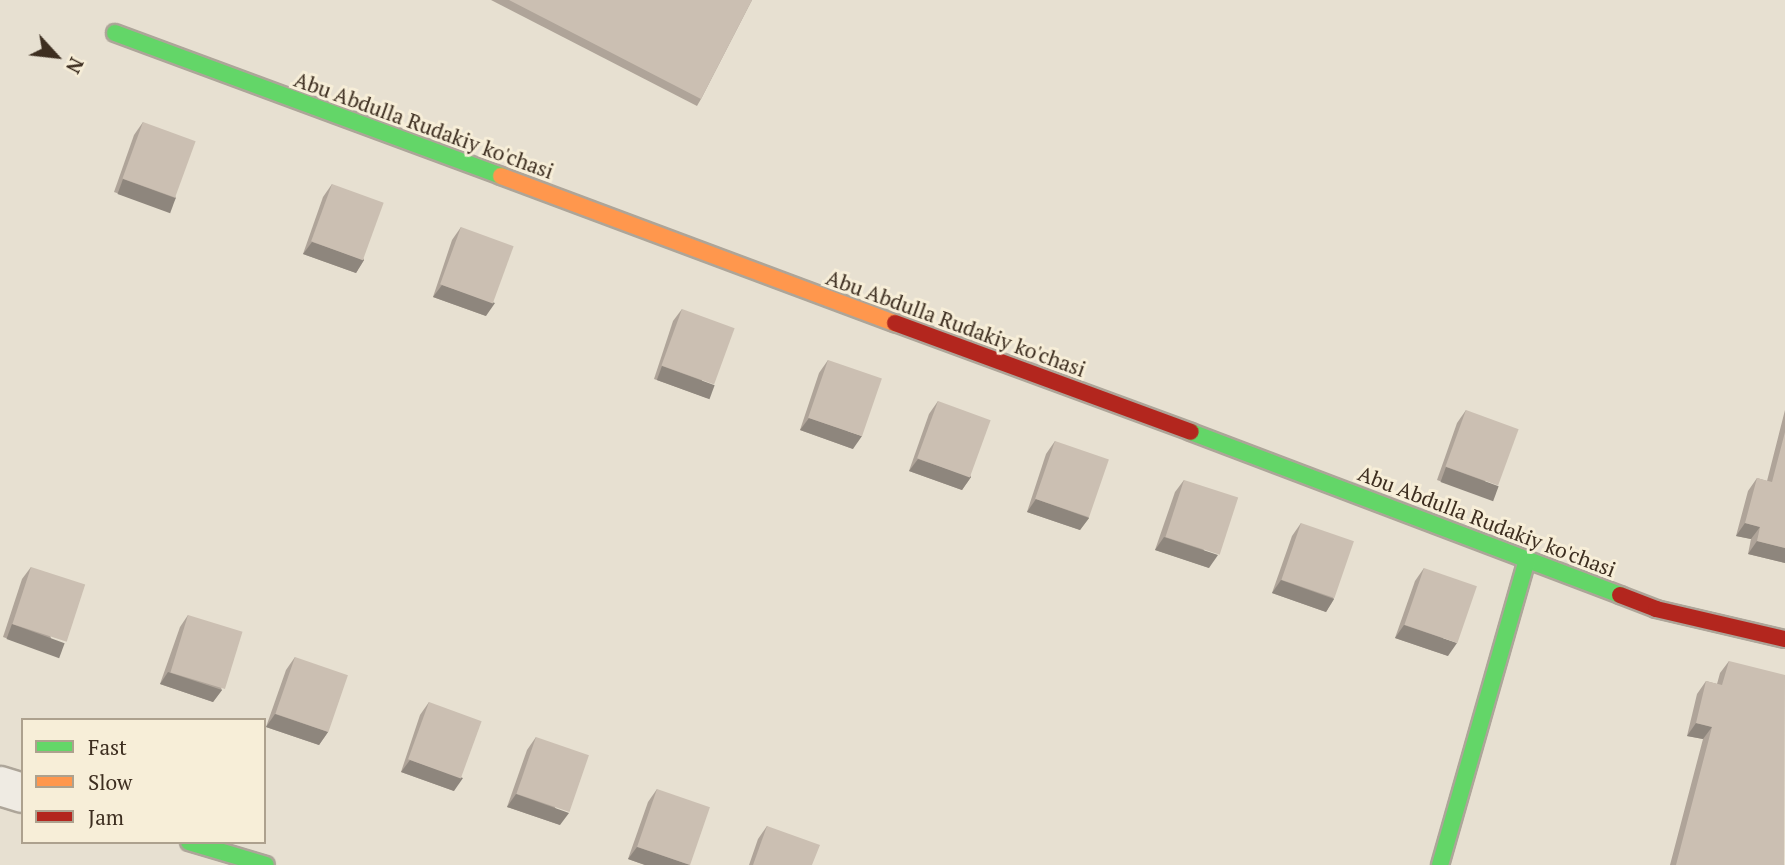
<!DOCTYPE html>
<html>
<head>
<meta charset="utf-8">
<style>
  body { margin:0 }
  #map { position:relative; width:1785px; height:865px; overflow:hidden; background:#e7e0d1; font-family:"PT Serif",serif }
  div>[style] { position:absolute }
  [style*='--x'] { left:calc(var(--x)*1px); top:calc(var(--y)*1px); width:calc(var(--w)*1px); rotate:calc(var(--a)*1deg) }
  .roads { filter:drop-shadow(2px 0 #ada599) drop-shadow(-2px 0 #ada599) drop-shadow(0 2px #ada599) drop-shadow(0 -2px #ada599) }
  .street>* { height:38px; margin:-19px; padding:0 19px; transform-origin:19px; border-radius:19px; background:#efebe3 }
  .fast>* { height:16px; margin:-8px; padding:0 8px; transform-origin:8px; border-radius:8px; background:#63d668 }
  .slow>* { height:16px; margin:-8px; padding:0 8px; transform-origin:8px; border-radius:8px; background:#ff974d }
  .jam>* { height:16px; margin:-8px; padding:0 8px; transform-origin:8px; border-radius:8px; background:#b3261e }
  .wall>* { inset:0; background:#afa499 }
  .shaded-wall>* { inset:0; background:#8e867d; transform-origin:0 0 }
  .building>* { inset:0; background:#cbbfb2; transform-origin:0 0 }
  span { translate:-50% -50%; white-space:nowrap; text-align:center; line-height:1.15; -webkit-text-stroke:6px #f7eed8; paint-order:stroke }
  .street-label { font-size:21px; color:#3d2e20 }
  .legend { position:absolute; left:21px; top:718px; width:245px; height:126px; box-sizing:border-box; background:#f7eed8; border:2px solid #ada18e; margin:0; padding:9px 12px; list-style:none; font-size:21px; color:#3d2e20 }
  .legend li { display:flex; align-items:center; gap:14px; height:35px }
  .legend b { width:35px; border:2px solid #ada18e }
  .north { position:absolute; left:21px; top:21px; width:70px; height:70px; -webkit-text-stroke:5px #f7eed8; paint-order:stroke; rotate:117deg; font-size:19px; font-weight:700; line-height:28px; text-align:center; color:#3d2e20 }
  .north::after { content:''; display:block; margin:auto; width:24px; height:32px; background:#3d2e20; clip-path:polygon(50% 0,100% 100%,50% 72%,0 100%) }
</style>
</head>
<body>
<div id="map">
  <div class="roads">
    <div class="street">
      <i style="--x:0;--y:786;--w:24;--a:17"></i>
    </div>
    <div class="fast">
      <i style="--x:115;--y:33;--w:412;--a:20.3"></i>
      <i style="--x:1191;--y:432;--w:459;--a:20.8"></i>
      <i style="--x:189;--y:842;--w:80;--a:16.6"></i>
      <i style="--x:1440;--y:865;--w:318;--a:-74.1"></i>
    </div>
    <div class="slow">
      <i style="--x:501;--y:176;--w:421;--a:20.5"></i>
    </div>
    <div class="jam">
      <i style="--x:895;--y:323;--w:315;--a:20.2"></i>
      <i style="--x:1620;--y:595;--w:39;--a:21"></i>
      <i style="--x:1656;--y:609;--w:132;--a:13.1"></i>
    </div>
  </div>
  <div class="wall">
    <i style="clip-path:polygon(491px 0,752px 0,701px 99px,697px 106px)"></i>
    <i style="clip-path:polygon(143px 122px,176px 198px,167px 211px,114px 192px,134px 135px)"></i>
    <i style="clip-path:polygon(332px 184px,364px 260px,356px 273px,303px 254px,323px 197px)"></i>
    <i style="clip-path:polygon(461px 227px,486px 316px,433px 297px,452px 240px)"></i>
    <i style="clip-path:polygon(682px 309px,707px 398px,654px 379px,673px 321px)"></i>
    <i style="clip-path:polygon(828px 360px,853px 449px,800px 430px,819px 373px)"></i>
    <i style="clip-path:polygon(938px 401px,971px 477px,962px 490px,909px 471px,929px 414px)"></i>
    <i style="clip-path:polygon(1466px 410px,1490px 499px,1437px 480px,1457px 423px)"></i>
    <i style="clip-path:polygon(1785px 410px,1785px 563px,1748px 554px,1751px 539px,1736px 536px,1748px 491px,1757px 478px,1767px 481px)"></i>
    <i style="clip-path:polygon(1055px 441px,1089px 518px,1080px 530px,1027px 512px,1046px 454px)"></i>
    <i style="clip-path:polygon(1184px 480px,1209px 568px,1155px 550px,1175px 492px)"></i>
    <i style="clip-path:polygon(1301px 523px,1334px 599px,1326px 612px,1272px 593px,1292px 536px)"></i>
    <i style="clip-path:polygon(31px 567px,56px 656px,3px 637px,22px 579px)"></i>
    <i style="clip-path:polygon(1424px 568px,1448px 656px,1395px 638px,1415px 581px)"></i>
    <i style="clip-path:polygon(188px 615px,222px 690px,213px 702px,160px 684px,180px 627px)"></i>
    <i style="clip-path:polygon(295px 657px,328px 732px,319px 745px,266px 727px,286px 670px)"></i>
    <i style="clip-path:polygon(1729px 661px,1784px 865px,1670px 865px,1703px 739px,1687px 736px,1697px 694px,1706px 681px,1717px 684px,1720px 673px)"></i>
    <i style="clip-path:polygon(429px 702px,454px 791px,401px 772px,420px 715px)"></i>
    <i style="clip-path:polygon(536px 737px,560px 825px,507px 807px,527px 750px)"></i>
    <i style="clip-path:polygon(657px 789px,690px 865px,645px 865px,628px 859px,648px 802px)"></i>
    <i style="clip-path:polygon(767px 826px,812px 865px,749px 865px,758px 839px)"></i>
  </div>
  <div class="shaded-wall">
    <i style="left:123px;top:179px;width:56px;height:16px;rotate:20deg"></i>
    <i style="clip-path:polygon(312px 242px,364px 260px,356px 273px,303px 254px)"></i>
    <i style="clip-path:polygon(442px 285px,495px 303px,486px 316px,433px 297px)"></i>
    <i style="left:662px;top:366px;width:56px;height:15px;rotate:20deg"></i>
    <i style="clip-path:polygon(809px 418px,862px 436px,853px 449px,800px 430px)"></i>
    <i style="clip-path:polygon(918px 459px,971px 477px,962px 490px,909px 471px)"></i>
    <i style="left:1446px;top:467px;width:56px;height:16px;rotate:20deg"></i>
    <i style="clip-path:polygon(1036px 499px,1089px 518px,1080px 530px,1027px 512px)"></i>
    <i style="clip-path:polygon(1745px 523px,1760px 527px,1751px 539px,1736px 536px)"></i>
    <i style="clip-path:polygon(1164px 537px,1218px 555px,1209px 568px,1155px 550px)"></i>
    <i style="clip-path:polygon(1757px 541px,1785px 548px,1785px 563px,1748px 554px)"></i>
    <i style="clip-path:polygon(1281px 580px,1334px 599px,1326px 612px,1272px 593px)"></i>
    <i style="left:12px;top:624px;width:56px;height:16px;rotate:20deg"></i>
    <i style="clip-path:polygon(1404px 625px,1457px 643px,1448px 656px,1395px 638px)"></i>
    <i style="clip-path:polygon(168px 672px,222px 690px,213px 702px,160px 684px)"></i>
    <i style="clip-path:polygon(275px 714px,328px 732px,319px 745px,266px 727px)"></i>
    <i style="clip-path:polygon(1696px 723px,1712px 727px,1703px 739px,1687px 736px)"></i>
    <i style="clip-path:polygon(410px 760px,463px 778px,454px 791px,401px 772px)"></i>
    <i style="clip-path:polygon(516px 794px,569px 813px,560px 825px,507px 807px)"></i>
    <i style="clip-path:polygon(637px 847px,690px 865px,645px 865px,628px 859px)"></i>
  </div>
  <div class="building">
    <i style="clip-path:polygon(509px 0,752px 0,701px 99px)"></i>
    <i style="left:143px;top:122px;width:56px;height:60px;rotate:20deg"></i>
    <i style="left:332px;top:184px;width:55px;height:61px;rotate:20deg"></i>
    <i style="left:461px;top:227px;width:56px;height:61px;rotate:20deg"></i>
    <i style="left:682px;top:309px;width:56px;height:60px;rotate:20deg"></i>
    <i style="left:828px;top:360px;width:57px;height:61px;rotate:19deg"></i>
    <i style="left:938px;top:401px;width:56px;height:61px;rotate:20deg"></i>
    <i style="left:1466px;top:410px;width:56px;height:60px;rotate:20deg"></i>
    <i style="clip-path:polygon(1785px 432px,1785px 548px,1757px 541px,1760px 527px,1745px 523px,1757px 478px,1772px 482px)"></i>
    <i style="left:1055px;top:441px;width:57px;height:61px;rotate:19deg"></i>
    <i style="left:1184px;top:480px;width:57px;height:60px;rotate:18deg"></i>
    <i style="left:1301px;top:523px;width:56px;height:60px;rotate:19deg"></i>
    <i style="left:31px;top:567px;width:57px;height:60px;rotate:18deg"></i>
    <i style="left:1424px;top:568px;width:56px;height:60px;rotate:19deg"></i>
    <i style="left:188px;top:615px;width:57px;height:60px;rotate:17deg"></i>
    <i style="left:295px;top:657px;width:56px;height:60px;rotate:19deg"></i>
    <i style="clip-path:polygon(1729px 661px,1785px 675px,1784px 865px,1676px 865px,1712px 727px,1696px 723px,1706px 681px,1722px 685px)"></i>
    <i style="left:429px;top:702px;width:56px;height:61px;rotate:20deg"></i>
    <i style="left:536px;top:737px;width:56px;height:60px;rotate:19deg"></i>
    <i style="left:657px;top:789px;width:56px;height:61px;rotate:19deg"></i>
    <i style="clip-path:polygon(767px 826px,820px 845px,812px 865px,753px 865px)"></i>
  </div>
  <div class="street-label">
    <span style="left:424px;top:125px;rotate:20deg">Abu Abdulla Rudakiy ko'chasi</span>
    <span style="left:956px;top:323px;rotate:20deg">Abu Abdulla Rudakiy ko'chasi</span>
    <span style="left:1487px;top:521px;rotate:21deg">Abu Abdulla Rudakiy ko'chasi</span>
  </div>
  <ul class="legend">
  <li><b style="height:9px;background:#63d668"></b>Fast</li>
  <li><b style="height:9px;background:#ff974d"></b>Slow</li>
  <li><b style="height:9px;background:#b3261e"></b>Jam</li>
  </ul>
  <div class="north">N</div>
</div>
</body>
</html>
